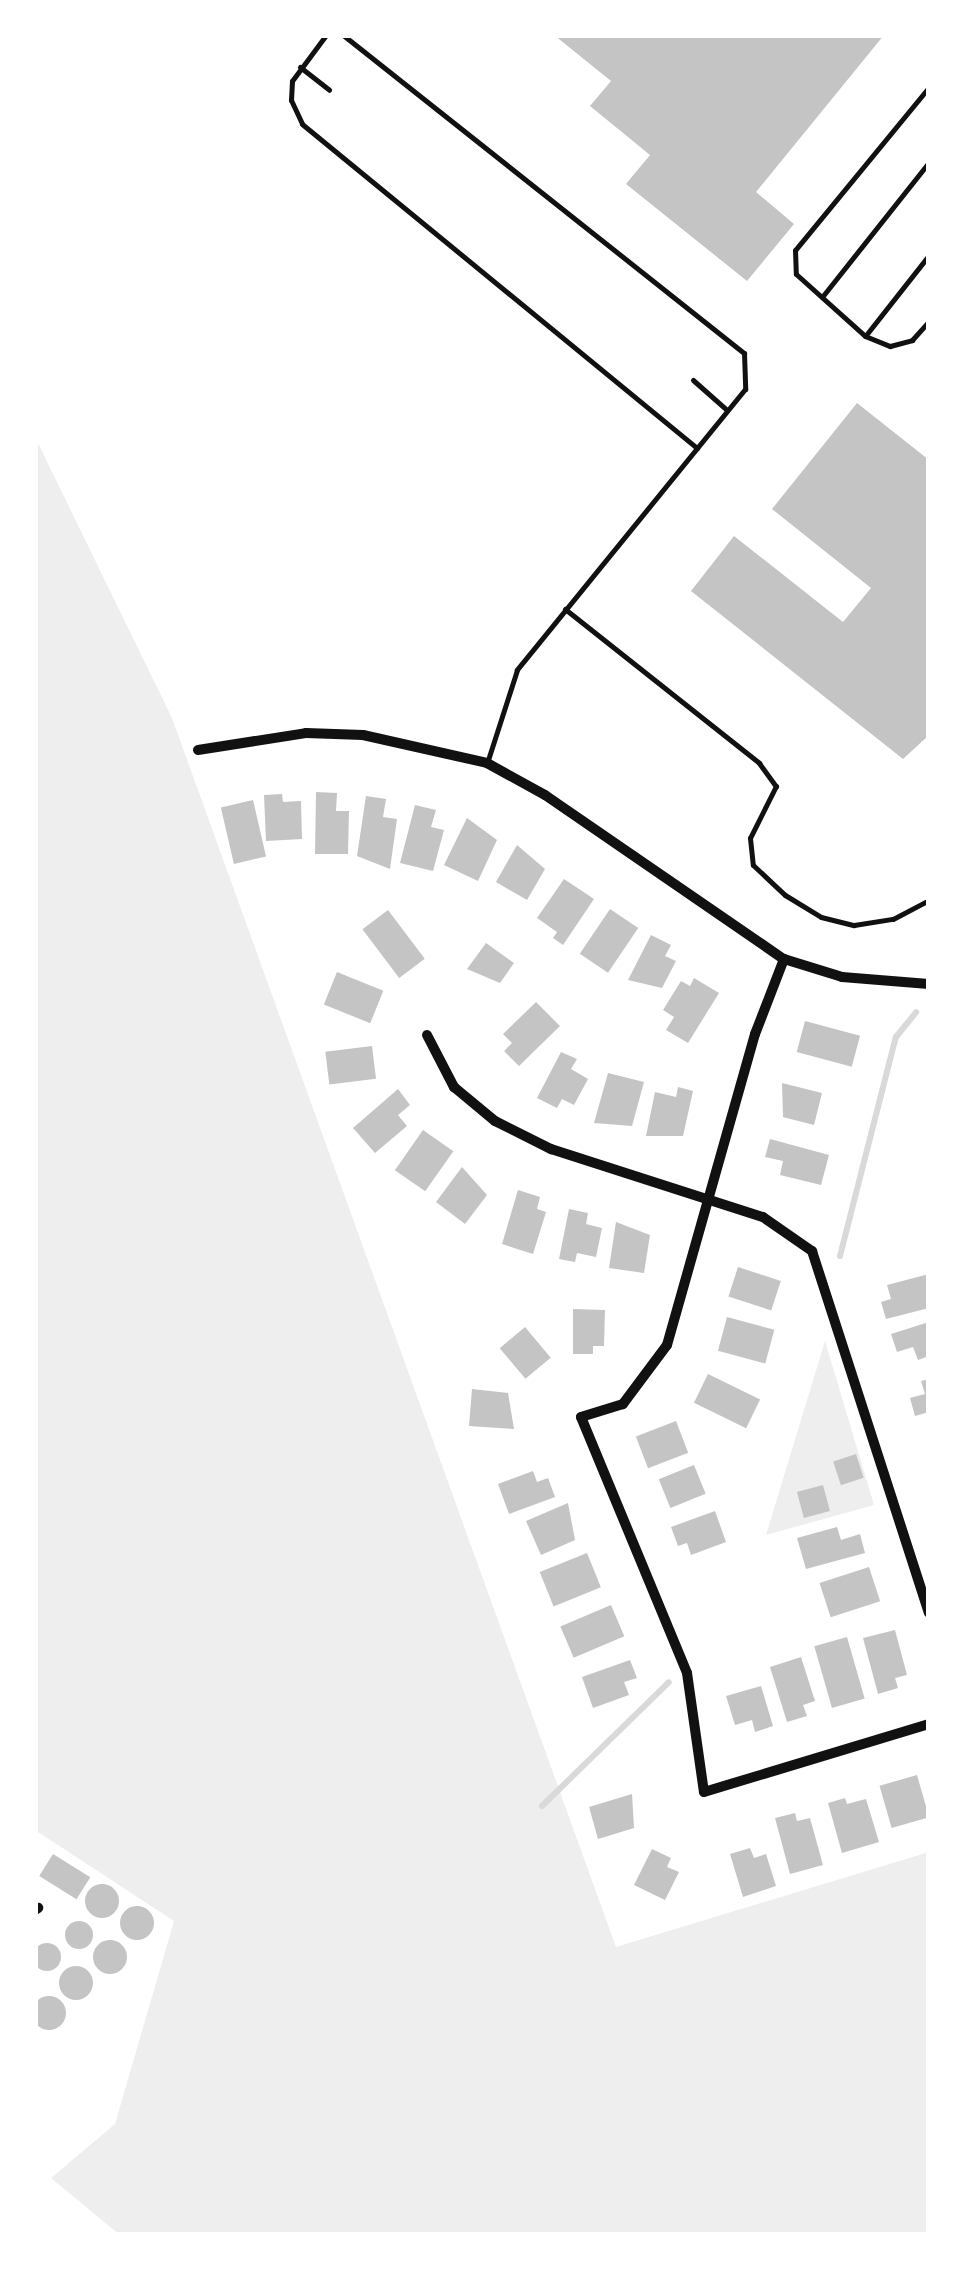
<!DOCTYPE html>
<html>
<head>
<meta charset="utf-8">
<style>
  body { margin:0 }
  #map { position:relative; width:964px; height:2270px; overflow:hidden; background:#fff; font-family:Quicksand,sans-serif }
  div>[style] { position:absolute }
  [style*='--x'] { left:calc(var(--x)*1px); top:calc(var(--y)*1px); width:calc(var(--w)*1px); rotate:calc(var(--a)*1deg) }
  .green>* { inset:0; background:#eee }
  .stream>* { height:6px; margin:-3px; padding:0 3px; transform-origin:3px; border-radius:3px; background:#d9d9d9 }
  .building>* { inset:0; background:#c4c4c4; transform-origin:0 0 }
  .round { border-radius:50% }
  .service>* { height:5px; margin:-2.5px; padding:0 2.5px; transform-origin:2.5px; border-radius:2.5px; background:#111 }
  .minor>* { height:10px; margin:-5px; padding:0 5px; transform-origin:5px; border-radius:5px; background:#111 }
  span { translate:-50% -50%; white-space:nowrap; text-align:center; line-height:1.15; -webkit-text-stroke:10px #fff; paint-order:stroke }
  .frame { position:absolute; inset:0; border:38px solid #fff; pointer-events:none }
</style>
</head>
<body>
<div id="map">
  <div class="green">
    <i style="clip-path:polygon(35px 437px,172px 718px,616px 1947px,929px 1852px,929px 2235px,120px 2235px,51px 2178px,115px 2124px,174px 1921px,35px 1830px)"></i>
    <i style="clip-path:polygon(825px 1341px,874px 1505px,766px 1535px)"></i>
  </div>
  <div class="stream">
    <i style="--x:840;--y:1256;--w:226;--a:-75.7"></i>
    <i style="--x:896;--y:1037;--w:32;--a:-51"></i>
    <i style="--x:542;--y:1806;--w:177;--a:-44.3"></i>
  </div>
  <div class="building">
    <i style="clip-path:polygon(554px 35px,884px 35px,756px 192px,794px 224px,747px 281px,626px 184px,650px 155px,590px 106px,611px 81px)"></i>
    <i style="clip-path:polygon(857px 403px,929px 460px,929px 735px,903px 759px,691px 591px,734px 536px,843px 622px,871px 588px,772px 509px)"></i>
    <i style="clip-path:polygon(316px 792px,337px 793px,336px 811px,349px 811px,348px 854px,315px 854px)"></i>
    <i style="clip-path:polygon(282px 794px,283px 802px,301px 801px,302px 839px,266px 841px,264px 795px)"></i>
    <i style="clip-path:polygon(366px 796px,386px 799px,383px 817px,397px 819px,390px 869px,357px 856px)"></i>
    <i style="left:253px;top:800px;width:58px;height:33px;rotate:77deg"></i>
    <i style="clip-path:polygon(415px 805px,436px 810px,431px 827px,444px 830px,433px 871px,400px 863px)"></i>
    <i style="clip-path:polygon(467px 818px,497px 840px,478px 881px,444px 865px)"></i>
    <i style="clip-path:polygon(517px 845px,545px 869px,527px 900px,496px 882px)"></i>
    <i style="clip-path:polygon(564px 879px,594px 899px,563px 945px,553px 938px,557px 932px,537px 918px)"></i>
    <i style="left:610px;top:909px;width:34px;height:54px;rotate:34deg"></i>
    <i style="left:388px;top:910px;width:61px;height:32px;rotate:53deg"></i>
    <i style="clip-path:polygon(651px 935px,671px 945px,665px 956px,676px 961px,662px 988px,628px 980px)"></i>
    <i style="clip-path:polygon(486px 943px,514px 963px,500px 983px,467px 969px)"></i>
    <i style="left:337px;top:972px;width:50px;height:35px;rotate:22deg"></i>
    <i style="clip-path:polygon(694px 978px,719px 993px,688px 1043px,666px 1030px,674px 1017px,663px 1010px,681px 981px,690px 986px)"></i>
    <i style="clip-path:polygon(536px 1002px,560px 1026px,519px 1066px,504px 1051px,512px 1043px,503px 1034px)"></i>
    <i style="left:805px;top:1021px;width:57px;height:32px;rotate:15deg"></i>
    <i style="left:372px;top:1046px;width:33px;height:47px;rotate:83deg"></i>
    <i style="clip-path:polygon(561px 1052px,577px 1059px,571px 1069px,588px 1079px,574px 1105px,562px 1099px,557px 1108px,537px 1098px)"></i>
    <i style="clip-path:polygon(608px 1073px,644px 1082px,632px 1126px,594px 1123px)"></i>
    <i style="clip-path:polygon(782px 1083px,822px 1093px,814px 1125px,783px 1117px)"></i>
    <i style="clip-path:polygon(678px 1087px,693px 1091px,683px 1136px,646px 1136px,655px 1092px,676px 1097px)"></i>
    <i style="clip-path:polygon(398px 1089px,410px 1105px,398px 1115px,407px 1126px,375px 1153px,353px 1128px)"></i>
    <i style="left:423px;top:1130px;width:37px;height:49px;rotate:35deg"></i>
    <i style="clip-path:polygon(770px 1139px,829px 1155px,821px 1185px,780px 1175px,783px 1161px,765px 1157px)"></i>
    <i style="clip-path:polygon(462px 1167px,487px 1195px,465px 1224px,436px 1202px)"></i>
    <i style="clip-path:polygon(518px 1190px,540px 1197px,537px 1209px,546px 1212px,533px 1254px,502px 1244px)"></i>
    <i style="clip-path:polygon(569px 1209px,588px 1213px,586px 1224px,602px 1228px,596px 1257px,577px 1253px,575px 1262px,559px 1259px)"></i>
    <i style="clip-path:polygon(616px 1222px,650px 1235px,644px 1273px,609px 1268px)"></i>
    <i style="left:738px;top:1267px;width:45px;height:31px;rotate:18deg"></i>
    <i style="clip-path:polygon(929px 1274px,929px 1308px,886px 1319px,881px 1302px,891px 1299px,887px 1285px)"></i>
    <i style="clip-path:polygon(573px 1309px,605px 1310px,604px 1346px,593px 1346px,593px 1354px,573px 1354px)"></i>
    <i style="left:727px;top:1317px;width:49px;height:35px;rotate:15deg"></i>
    <i style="clip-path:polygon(929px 1322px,929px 1356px,918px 1360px,913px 1347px,897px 1352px,891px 1334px)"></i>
    <i style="left:525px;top:1327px;width:40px;height:33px;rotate:50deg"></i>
    <i style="left:708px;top:1374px;width:58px;height:32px;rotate:26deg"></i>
    <i style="clip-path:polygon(929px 1379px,929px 1412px,915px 1416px,910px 1398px,925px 1394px,921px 1381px)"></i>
    <i style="clip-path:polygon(472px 1389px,508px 1393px,514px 1429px,469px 1426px)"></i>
    <i style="left:676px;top:1421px;width:34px;height:43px;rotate:69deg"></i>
    <i style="left:856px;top:1454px;width:25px;height:24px;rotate:72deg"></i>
    <i style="left:694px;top:1465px;width:31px;height:38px;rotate:68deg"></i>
    <i style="clip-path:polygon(533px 1471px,537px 1482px,548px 1478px,555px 1497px,509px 1514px,498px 1484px)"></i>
    <i style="left:823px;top:1485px;width:27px;height:27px;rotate:75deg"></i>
    <i style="clip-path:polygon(568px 1503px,575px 1540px,541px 1555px,526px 1521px)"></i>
    <i style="clip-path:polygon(715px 1511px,726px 1542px,691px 1555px,687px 1543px,678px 1546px,671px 1527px)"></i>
    <i style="clip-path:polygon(837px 1527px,841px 1540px,860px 1534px,865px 1553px,806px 1569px,797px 1538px)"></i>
    <i style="left:587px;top:1553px;width:37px;height:51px;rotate:68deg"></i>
    <i style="left:869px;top:1567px;width:36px;height:52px;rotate:72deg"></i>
    <i style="left:611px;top:1605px;width:34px;height:55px;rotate:67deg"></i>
    <i style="clip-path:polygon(895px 1630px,907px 1675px,895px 1678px,898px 1688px,878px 1694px,863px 1638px)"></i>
    <i style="left:847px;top:1637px;width:64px;height:34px;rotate:74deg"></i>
    <i style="clip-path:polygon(801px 1657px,815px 1701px,803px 1705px,807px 1716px,787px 1722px,770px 1667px)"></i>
    <i style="clip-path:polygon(630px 1660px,637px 1678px,624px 1682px,629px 1695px,593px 1708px,582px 1677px)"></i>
    <i style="clip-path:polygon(761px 1686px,773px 1726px,755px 1732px,752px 1720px,735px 1725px,726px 1696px)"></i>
    <i style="left:917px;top:1775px;width:44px;height:39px;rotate:74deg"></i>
    <i style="clip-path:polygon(632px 1794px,634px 1828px,598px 1839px,589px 1807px)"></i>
    <i style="clip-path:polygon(845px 1798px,847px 1804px,866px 1799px,879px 1842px,842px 1853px,828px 1803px)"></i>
    <i style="clip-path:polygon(795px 1813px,797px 1821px,810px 1818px,823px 1865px,790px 1874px,775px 1818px)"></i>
    <i style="clip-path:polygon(750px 1848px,754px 1858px,766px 1854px,776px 1886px,743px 1897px,730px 1854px)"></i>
    <i style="clip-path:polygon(652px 1849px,671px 1858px,667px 1867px,679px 1872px,665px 1900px,634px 1885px)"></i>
    <i style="left:53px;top:1854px;width:44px;height:26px;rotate:32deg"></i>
    <i class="round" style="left:85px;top:1884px;width:34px;height:34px"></i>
    <i class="round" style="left:120px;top:1906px;width:34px;height:34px"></i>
    <i class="round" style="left:65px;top:1921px;width:28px;height:28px"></i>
    <i class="round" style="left:93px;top:1940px;width:34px;height:34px"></i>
    <i class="round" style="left:33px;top:1943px;width:28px;height:28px"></i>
    <i class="round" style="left:59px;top:1966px;width:34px;height:34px"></i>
    <i class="round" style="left:32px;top:1996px;width:34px;height:34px"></i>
  </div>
  <div class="service">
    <i style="--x:326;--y:35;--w:57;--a:126.5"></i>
    <i style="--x:292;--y:81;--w:19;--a:93"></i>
    <i style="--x:291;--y:100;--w:26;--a:65"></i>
    <i style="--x:302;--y:124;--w:511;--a:39.36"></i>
    <i style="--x:343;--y:35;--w:512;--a:38.42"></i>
    <i style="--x:744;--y:353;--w:36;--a:88"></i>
    <i style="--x:745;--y:389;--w:362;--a:129.1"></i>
    <i style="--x:517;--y:670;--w:95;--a:107.9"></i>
    <i style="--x:300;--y:67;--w:37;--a:38"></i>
    <i style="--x:929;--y:87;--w:211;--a:129.4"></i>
    <i style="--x:795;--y:250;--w:24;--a:88"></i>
    <i style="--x:796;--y:274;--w:93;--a:41.9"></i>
    <i style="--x:865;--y:336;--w:27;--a:22"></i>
    <i style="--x:890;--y:346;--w:23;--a:-15"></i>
    <i style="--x:912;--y:340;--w:25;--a:-48"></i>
    <i style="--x:822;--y:297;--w:172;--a:-51.6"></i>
    <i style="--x:866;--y:335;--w:102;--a:-51.8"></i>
    <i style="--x:693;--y:380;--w:45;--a:41.4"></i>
    <i style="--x:565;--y:609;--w:248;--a:38.4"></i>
    <i style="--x:759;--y:763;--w:29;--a:54"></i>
    <i style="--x:776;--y:786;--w:58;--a:116.6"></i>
    <i style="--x:750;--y:838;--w:27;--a:84"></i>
    <i style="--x:753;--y:865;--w:44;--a:43.2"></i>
    <i style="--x:785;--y:895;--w:42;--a:31.4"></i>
    <i style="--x:821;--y:917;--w:34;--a:14"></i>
    <i style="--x:854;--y:925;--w:39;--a:-9"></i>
    <i style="--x:893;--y:919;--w:41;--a:-27.8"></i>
  </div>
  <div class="minor">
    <i style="--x:198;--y:750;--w:109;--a:-8.9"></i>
    <i style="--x:306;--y:733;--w:57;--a:2"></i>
    <i style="--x:363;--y:735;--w:127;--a:12.7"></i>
    <i style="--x:487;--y:763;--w:66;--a:28.9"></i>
    <i style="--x:545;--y:795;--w:290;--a:34.5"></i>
    <i style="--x:784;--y:959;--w:61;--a:17.2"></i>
    <i style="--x:842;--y:977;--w:87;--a:4.6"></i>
    <i style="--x:784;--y:959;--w:80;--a:111.1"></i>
    <i style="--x:755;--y:1034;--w:323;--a:105.8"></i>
    <i style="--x:667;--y:1345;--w:74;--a:126.7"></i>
    <i style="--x:623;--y:1404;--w:44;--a:162.8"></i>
    <i style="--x:581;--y:1417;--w:277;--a:67.5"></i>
    <i style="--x:687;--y:1673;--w:120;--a:81.9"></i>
    <i style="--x:704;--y:1792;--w:235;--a:-16.8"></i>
    <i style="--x:427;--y:1035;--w:59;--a:62.6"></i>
    <i style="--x:454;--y:1087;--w:53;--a:39.7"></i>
    <i style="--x:495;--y:1121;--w:63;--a:26.6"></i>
    <i style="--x:551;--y:1149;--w:223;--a:17.8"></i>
    <i style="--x:763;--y:1217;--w:60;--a:34.8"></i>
    <i style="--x:812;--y:1251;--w:380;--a:72.1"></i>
    <i style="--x:35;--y:1910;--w:4;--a:-34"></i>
  </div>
  <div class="frame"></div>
</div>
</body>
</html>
